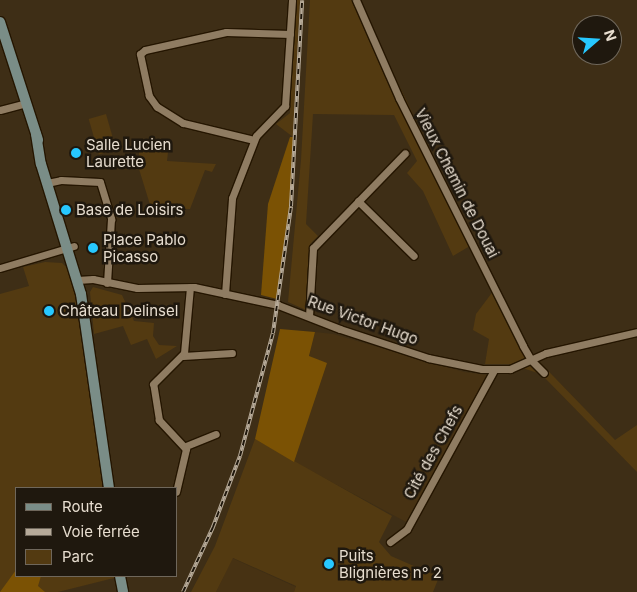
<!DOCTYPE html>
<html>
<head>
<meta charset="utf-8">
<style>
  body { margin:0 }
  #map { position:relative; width:637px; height:592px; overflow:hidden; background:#3e2e16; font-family:Inter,sans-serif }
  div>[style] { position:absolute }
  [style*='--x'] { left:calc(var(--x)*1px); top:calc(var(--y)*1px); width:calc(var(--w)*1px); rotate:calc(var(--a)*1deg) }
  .built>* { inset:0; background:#473213 }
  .green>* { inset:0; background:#533a11; transform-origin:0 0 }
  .forest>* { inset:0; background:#7b5204 }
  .roads { filter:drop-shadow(1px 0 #251601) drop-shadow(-1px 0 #251601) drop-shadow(0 1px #251601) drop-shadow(0 -1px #251601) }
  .minor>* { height:7px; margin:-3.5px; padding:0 3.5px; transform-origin:3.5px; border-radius:3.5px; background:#8f7c62 }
  .secondary>* { height:10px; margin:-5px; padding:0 5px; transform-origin:5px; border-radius:5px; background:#7a8d87 }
  .rail>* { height:4px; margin-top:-2px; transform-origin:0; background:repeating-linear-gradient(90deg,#1f180e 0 5.5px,#b6aa99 0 11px); box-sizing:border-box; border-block:1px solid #b6aa99 }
  .dots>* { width:14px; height:14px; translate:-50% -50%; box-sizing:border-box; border:2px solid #1f180e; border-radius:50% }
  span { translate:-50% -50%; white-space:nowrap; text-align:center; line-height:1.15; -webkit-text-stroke:5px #1f180e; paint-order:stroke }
  .poi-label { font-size:15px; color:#e7ddcf }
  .left { translate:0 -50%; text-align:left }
  .street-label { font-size:15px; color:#e7ddcf }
  .legend { position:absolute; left:15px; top:487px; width:162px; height:90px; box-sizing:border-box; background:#1f180e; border:1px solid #6f675b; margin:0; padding:6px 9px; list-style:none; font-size:15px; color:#e7ddcf }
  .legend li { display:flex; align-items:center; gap:10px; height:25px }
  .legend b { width:25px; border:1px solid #6f675b }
  .north { position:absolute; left:572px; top:15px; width:50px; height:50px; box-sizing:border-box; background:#1f180e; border:1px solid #6f675b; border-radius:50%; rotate:71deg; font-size:14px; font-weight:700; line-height:20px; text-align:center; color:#e7ddcf }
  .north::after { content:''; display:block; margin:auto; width:18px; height:22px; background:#27c8ff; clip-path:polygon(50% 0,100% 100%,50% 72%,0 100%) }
</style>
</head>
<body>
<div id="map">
  <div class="built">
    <i style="clip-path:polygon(315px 332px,333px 334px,464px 372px,487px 375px,408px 523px,294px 462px,326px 363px,309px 357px)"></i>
    <i style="clip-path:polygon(232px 558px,296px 587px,294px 592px,216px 592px)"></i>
  </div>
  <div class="green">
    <i style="clip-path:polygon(295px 0,300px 0,293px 137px,276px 124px,290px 113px)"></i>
    <i style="clip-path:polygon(310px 0,358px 0,475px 243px,453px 256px,423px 191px,407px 173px,417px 161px,394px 115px,313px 114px,306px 224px,318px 236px,310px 244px,306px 310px,288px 302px,301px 160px)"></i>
    <i style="left:106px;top:114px;width:37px;height:18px;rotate:74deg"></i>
    <i style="clip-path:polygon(139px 149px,168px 152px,167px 161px,216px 164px,212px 172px,205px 170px,190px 209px,151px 208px,139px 169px)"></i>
    <i style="clip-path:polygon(45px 262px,62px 263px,70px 271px,73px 283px,103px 488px,16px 488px,16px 576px,114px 576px,114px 578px,58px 592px,0 592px,0 294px,29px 286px,23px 267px)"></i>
    <i style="clip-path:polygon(497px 286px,527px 349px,615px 440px,637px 425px,637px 472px,541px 374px,510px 364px,485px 364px,489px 339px,473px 330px,476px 314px)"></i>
    <i style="clip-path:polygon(93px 287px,122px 295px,134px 321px,154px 323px,153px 336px,159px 345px,177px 346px,156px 359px,147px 339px,131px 345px,123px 326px,94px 334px,90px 292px)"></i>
    <i style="clip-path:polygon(255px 439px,392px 516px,379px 542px,391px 556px,439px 577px,433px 592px,294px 592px,296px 586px,233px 558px,216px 592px,191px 592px,215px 546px)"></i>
  </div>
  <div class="forest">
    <i style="clip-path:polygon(290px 137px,293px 137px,292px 194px,277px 299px,261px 295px,268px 204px)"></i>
    <i style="clip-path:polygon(280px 329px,315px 332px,309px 356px,327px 363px,294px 462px,255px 439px)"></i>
    <i style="clip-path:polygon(16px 570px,16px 576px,41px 576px,38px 586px,45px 592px,0 592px)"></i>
  </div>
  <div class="roads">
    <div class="minor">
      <i style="--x:356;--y:0;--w:107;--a:66.3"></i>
      <i style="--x:399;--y:98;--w:277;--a:63.4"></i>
      <i style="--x:523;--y:346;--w:16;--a:60"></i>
      <i style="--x:531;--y:360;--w:18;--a:45"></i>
      <i style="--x:0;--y:110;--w:27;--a:-15"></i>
      <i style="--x:254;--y:140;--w:73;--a:-166.5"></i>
      <i style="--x:183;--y:123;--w:31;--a:-148"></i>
      <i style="--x:157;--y:107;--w:14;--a:-126"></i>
      <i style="--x:149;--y:96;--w:43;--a:-102.1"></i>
      <i style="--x:140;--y:54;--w:6;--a:-39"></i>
      <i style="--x:145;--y:50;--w:83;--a:-12.5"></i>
      <i style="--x:226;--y:32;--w:64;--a:1.8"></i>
      <i style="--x:47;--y:183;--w:14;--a:-12"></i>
      <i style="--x:61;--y:180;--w:39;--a:3"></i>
      <i style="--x:100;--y:182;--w:39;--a:73"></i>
      <i style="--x:111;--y:219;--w:64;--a:93.6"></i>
      <i style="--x:358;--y:201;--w:78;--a:44.5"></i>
      <i style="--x:0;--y:268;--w:77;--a:-16.6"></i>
      <i style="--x:77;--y:280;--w:16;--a:-4"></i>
      <i style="--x:93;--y:279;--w:45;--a:11.6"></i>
      <i style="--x:137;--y:288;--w:57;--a:-1"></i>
      <i style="--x:194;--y:287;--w:86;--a:12.1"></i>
      <i style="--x:278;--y:305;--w:66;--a:21.2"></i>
      <i style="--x:340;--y:329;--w:93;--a:18.2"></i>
      <i style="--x:428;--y:358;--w:55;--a:11.5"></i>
      <i style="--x:482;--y:369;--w:28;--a:0"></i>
      <i style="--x:510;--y:369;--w:39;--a:-24"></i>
      <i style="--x:546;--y:353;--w:93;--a:-13"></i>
      <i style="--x:225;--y:294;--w:96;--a:-85.8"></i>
      <i style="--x:232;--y:198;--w:66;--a:-68.8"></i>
      <i style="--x:256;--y:136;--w:42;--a:-46"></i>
      <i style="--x:285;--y:106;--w:106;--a:-86.2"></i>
      <i style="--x:309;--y:316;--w:68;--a:-86.6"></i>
      <i style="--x:313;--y:248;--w:132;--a:-45.9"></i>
      <i style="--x:183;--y:356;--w:49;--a:-3.5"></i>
      <i style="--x:186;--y:446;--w:32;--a:-22"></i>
      <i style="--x:176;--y:492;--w:44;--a:-76.9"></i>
      <i style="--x:186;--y:449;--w:40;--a:-133"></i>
      <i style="--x:159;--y:420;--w:36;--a:-99"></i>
      <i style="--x:153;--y:384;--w:44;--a:-45"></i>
      <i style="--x:184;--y:353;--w:66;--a:-84.8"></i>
      <i style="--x:390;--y:542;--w:21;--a:-37"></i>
      <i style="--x:407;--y:529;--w:181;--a:-61.3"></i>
    </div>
    <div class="secondary">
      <i style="--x:0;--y:22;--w:124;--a:72.1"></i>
      <i style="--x:36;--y:134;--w:30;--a:81"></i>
      <i style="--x:41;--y:164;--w:136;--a:72.9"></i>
      <i style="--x:81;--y:294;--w:196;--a:81.8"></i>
      <i style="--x:120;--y:576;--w:16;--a:79"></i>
    </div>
  </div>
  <div class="rail">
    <i style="--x:183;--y:592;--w:72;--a:-65.2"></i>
    <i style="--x:213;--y:527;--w:76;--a:-69.2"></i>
    <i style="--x:240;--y:456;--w:127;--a:-75"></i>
    <i style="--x:273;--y:333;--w:128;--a:-81.9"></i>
    <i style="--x:291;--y:206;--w:206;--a:-86.9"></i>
  </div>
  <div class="dots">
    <i style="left:76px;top:153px;background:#27c8ff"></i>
    <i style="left:66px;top:210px;background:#27c8ff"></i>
    <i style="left:93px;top:248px;background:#27c8ff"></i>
    <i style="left:49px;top:311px;background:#27c8ff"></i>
    <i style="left:329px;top:564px;background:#27c8ff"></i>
  </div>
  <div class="poi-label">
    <span class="left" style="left:86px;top:153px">Salle Lucien<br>Laurette</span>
    <span class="left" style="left:76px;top:210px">Base de Loisirs</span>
    <span class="left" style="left:103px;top:248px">Place Pablo<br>Picasso</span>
    <span class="left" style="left:59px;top:311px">Château Delinsel</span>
    <span class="left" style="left:339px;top:564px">Puits<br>Blignières n° 2</span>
  </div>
  <div class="street-label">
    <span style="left:457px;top:183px;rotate:63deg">Vieux Chemin de Douai</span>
    <span style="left:363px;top:320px;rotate:20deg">Rue Victor Hugo</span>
    <span style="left:433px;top:452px;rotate:-61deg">Cité des Chefs</span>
  </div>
  <ul class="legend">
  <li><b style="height:6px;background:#7a8d87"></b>Route</li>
  <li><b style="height:6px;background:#b6aa99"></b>Voie ferrée</li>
  <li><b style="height:14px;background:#533a11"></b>Parc</li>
  </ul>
  <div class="north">N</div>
</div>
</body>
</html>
